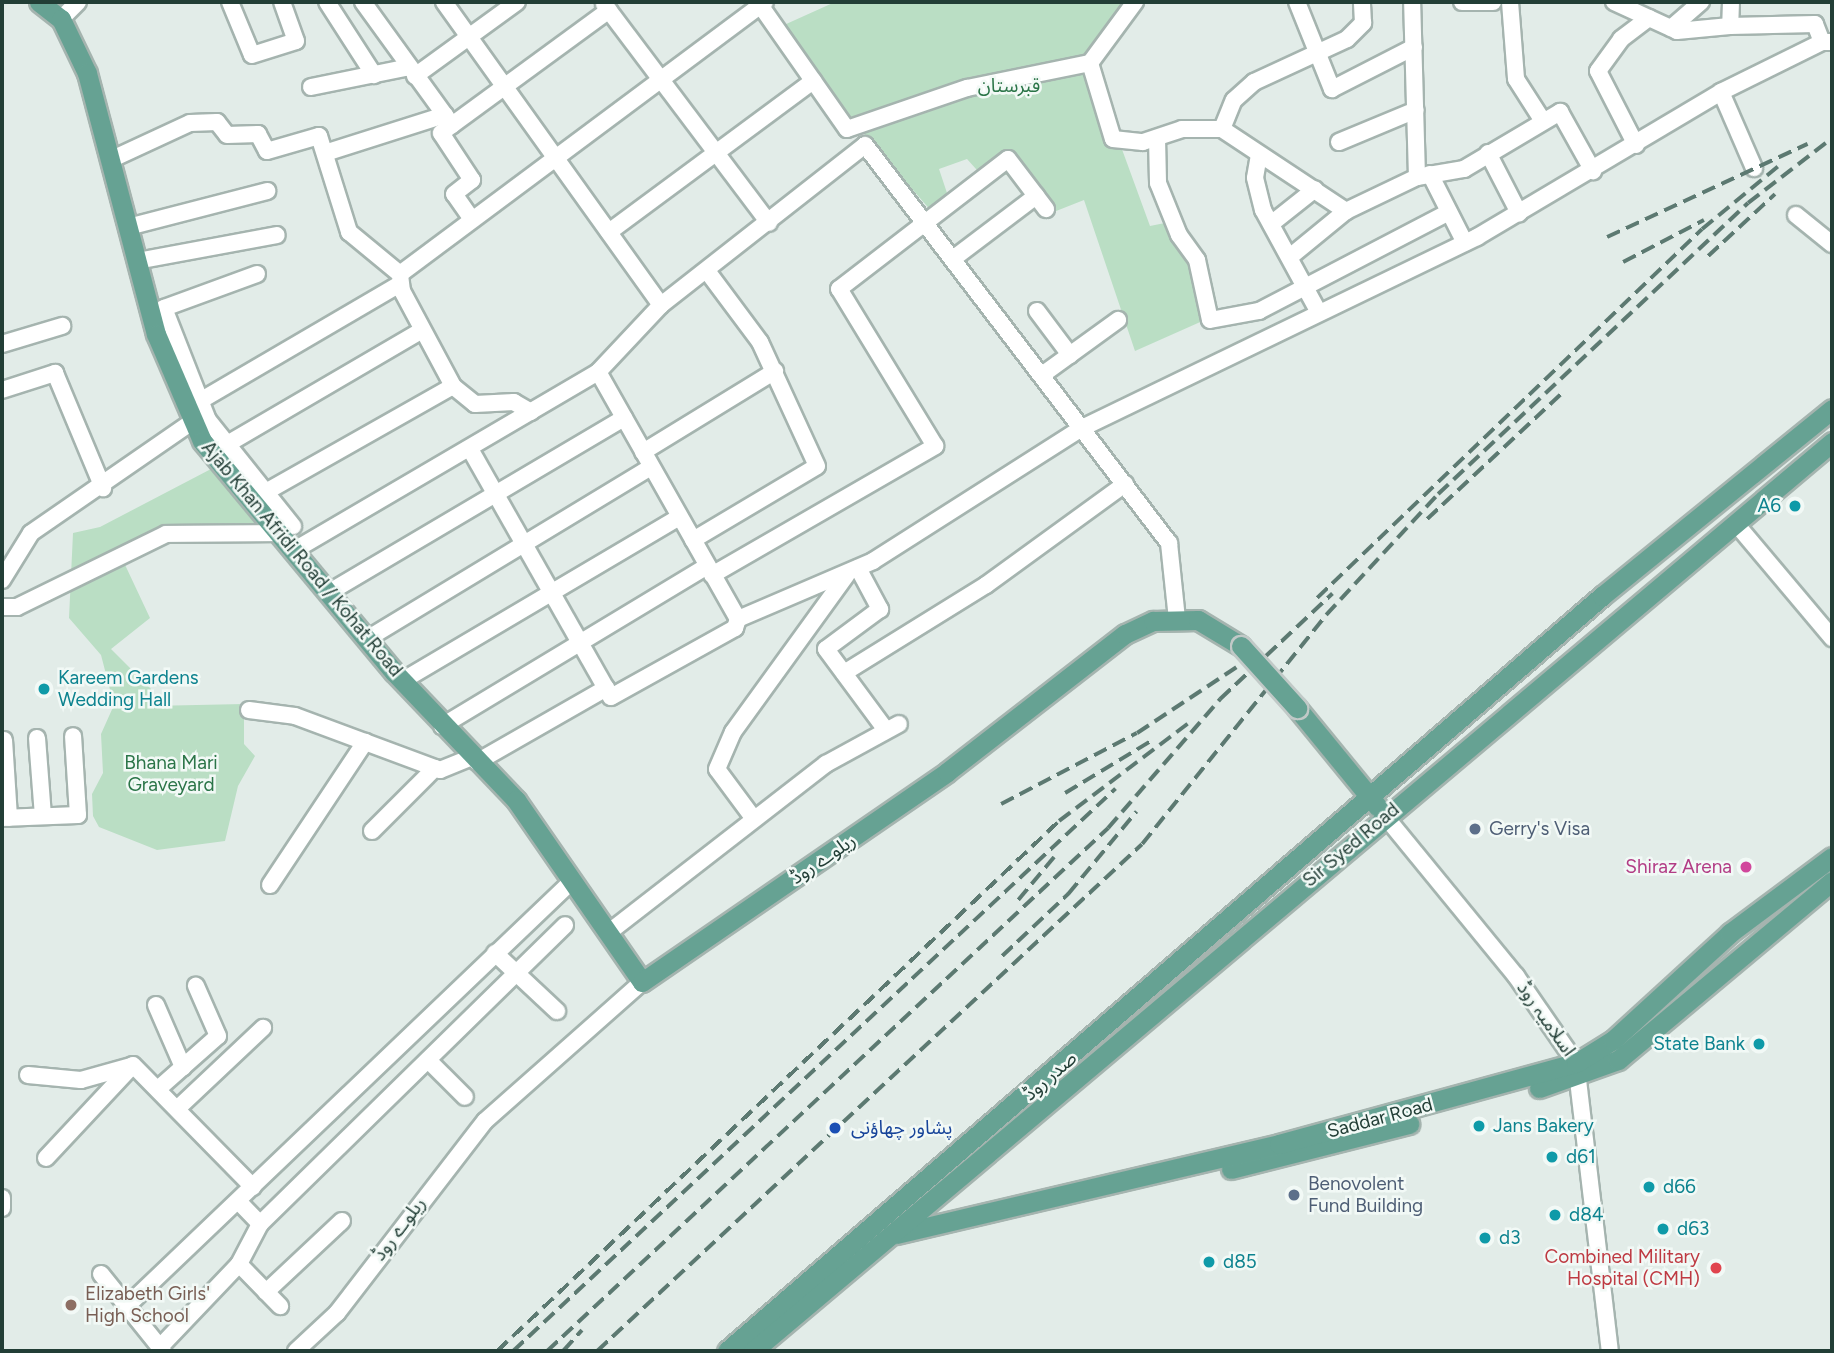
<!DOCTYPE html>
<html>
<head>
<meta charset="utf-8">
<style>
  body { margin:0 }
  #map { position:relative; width:1834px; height:1353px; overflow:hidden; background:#e2ece8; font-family:Figtree,"Noto Sans Arabic",sans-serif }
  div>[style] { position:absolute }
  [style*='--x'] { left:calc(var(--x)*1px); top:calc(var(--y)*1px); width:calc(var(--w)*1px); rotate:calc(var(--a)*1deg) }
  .green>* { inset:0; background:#badec4 }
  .roads { filter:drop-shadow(2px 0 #a5b4af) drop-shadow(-2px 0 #a5b4af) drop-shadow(0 2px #a5b4af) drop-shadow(0 -2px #a5b4af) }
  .minor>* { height:16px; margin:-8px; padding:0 8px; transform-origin:8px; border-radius:8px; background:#fff }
  .major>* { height:19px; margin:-9.5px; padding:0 9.5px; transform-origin:9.5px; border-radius:9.5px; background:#66a293 }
  .rail>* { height:3.5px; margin-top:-1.75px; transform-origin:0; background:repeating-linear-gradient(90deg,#5c7971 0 14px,transparent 0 21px) }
  .bridges { filter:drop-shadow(2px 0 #c1c9c7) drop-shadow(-2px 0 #c1c9c7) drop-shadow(0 2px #c1c9c7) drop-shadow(0 -2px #c1c9c7) }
  .major-bridge>* { height:19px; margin:-9.5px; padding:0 9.5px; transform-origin:9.5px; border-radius:9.5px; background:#66a293 }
  .dots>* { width:19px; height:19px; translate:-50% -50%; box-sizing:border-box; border:4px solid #f2f9f6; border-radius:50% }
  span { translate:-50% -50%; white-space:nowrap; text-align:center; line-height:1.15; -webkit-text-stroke:5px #f2f9f6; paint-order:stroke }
  .park-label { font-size:19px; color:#2b7548 }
  .culture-label { font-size:19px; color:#0d838f }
  .right { translate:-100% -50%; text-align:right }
  .left { translate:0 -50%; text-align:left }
  .street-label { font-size:19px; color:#223e36 }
  .service-label { font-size:19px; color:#4e5e75 }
  .hotel-label { font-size:19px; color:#b23c85 }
  .transit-label { font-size:19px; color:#164399 }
  .health-label { font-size:19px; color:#be3a42 }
  .education-label { font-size:19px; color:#785e54 }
  .frame { position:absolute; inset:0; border:4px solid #223e36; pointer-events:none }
</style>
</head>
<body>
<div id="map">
  <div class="green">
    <i style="clip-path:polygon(835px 2px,1136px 2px,1089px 59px,1150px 226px,1165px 223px,1216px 315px,1135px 351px,1084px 200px,1046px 215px,1021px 172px,985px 179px,967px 159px,939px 169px,948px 196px,933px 213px,830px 95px,784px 25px)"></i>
    <i style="clip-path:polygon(211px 469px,269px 538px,166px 534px,119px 552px,150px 618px,111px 649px,151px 689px,150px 706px,244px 704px,244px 744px,255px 756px,238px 786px,225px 841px,157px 850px,99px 827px,93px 816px,92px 794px,103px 773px,101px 734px,114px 705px,101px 655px,69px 618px,73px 533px,100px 527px)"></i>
  </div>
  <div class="roads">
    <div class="minor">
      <i style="--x:230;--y:2;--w:57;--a:67.5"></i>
      <i style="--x:252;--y:55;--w:46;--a:-17.7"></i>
      <i style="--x:296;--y:41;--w:41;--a:-109.7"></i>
      <i style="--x:327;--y:2;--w:87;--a:57.2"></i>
      <i style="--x:363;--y:2;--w:152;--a:54.1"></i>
      <i style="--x:444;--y:2;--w:373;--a:54.4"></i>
      <i style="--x:758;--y:2;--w:155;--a:55"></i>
      <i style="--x:847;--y:129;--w:127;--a:-18.9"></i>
      <i style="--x:967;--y:88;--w:126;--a:-11.5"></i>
      <i style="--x:1090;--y:63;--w:76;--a:-53.6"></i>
      <i style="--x:1297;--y:2;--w:94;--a:68.1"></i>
      <i style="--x:1332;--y:89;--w:92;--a:-27.1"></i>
      <i style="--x:1462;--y:2;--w:31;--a:0"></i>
      <i style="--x:1510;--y:2;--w:77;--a:85.5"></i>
      <i style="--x:1516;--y:79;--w:50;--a:57.3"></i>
      <i style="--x:1614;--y:2;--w:69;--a:24.7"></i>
      <i style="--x:1677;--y:31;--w:53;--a:-5.4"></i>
      <i style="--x:1731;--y:2;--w:24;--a:92"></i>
      <i style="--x:1730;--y:26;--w:85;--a:-1.3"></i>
      <i style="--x:1815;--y:24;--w:19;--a:69"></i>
      <i style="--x:1822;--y:42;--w:8;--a:0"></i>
      <i style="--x:604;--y:4;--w:274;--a:53"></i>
      <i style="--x:61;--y:19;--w:24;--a:-45"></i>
      <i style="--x:1671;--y:28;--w:40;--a:-41"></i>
      <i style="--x:1090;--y:63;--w:79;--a:73.2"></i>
      <i style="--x:1113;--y:139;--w:30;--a:6"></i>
      <i style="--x:1143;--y:142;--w:41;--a:-18.4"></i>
      <i style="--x:1182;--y:129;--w:40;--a:0"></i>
      <i style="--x:1222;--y:129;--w:149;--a:33.5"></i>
      <i style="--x:1346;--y:211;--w:79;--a:-25.6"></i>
      <i style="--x:1417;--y:177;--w:175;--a:-91.6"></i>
      <i style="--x:415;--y:76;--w:126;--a:-36"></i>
      <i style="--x:311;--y:87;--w:100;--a:-11.5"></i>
      <i style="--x:1721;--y:92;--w:83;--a:66.5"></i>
      <i style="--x:1222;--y:129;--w:31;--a:-68"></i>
      <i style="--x:1234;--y:100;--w:27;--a:-42"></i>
      <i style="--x:1254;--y:82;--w:102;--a:-24.8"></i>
      <i style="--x:1347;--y:39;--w:23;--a:-45"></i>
      <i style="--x:1363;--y:23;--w:21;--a:-93"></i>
      <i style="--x:1157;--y:138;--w:45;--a:88.7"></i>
      <i style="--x:1158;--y:183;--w:56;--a:68"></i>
      <i style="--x:1179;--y:235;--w:31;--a:54"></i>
      <i style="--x:1197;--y:260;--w:61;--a:77.8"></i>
      <i style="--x:1210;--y:320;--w:50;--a:-10.4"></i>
      <i style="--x:1259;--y:311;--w:214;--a:-27.5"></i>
      <i style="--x:1339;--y:142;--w:83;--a:-22.6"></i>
      <i style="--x:1636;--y:145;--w:83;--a:-117.2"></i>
      <i style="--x:1598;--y:71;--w:39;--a:-54"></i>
      <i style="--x:1621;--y:39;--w:35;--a:-37"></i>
      <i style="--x:325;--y:153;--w:126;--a:-17.6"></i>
      <i style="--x:1488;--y:153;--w:68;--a:62.7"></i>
      <i style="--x:1259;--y:155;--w:23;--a:100"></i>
      <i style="--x:1255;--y:178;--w:33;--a:76"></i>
      <i style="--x:1263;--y:210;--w:115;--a:61.4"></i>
      <i style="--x:110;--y:160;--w:88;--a:-24.8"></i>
      <i style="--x:190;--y:123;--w:27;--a:-2"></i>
      <i style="--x:217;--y:122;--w:16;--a:52"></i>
      <i style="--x:227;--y:135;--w:31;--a:-2"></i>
      <i style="--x:258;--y:134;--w:19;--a:62"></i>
      <i style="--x:267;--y:151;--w:54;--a:-16.1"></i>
      <i style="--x:319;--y:136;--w:101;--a:72.6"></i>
      <i style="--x:349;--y:232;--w:66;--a:39.5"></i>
      <i style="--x:1430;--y:174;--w:77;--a:63.1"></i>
      <i style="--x:1417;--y:177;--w:48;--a:-9.7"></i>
      <i style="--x:1464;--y:169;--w:112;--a:-30.7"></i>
      <i style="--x:1560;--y:112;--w:68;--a:60.8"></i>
      <i style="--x:1796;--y:215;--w:46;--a:38.9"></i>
      <i style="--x:471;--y:218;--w:29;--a:-125"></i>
      <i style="--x:454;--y:194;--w:23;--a:-38"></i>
      <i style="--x:472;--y:180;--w:56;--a:-123.4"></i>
      <i style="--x:441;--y:133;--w:208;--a:-36.2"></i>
      <i style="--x:1271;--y:224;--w:56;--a:-38.5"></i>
      <i style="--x:128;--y:227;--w:144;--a:-14.5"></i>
      <i style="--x:609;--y:232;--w:254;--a:-36.5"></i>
      <i style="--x:1291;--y:256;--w:71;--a:-39.3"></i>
      <i style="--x:954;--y:258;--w:103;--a:-37.1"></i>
      <i style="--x:137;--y:261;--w:142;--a:-10.5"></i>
      <i style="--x:257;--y:274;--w:99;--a:159.9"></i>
      <i style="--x:164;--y:308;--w:120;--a:68.6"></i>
      <i style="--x:208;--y:420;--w:136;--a:51.3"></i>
      <i style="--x:1037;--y:311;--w:55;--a:53.1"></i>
      <i style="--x:2;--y:344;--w:63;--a:-16.7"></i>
      <i style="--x:1042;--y:375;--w:94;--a:-35.9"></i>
      <i style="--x:2;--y:390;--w:56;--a:-17.8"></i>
      <i style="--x:55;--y:373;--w:125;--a:67.3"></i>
      <i style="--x:198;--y:402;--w:232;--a:-30.3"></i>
      <i style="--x:531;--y:412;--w:20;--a:-150"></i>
      <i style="--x:514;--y:402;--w:39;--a:177"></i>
      <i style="--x:475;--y:404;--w:28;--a:-141"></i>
      <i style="--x:453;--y:386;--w:108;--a:-118.2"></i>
      <i style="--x:402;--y:291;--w:17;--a:-97"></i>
      <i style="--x:400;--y:274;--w:455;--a:-36.7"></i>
      <i style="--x:224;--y:446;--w:228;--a:-30.3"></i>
      <i style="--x:470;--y:449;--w:285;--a:60.4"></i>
      <i style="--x:611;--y:697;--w:142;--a:-29.1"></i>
      <i style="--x:735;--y:628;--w:9;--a:-72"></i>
      <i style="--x:738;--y:619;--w:284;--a:-119.5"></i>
      <i style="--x:643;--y:452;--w:155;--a:-31.5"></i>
      <i style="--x:264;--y:493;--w:217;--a:-29.5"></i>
      <i style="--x:1737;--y:525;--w:148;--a:49.9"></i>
      <i style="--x:693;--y:540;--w:144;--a:-30.8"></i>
      <i style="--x:817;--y:466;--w:136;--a:-114.7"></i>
      <i style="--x:760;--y:342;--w:89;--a:-126.7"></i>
      <i style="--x:293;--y:551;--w:354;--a:-30.4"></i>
      <i style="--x:598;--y:372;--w:92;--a:-46.8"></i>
      <i style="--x:661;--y:305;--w:259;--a:-38.1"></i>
      <i style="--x:865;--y:145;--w:501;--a:52.63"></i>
      <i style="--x:1169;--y:543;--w:76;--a:84"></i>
      <i style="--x:858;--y:568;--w:47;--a:61.8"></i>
      <i style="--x:880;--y:609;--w:67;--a:143.5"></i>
      <i style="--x:826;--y:649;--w:101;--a:53.5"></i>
      <i style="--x:712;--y:575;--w:258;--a:-30"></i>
      <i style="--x:935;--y:446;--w:184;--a:-121.4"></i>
      <i style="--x:839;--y:289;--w:213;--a:-37.6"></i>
      <i style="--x:1008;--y:159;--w:63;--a:52.8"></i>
      <i style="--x:2;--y:580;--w:55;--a:-58.3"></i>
      <i style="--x:31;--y:533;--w:196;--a:-34.6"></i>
      <i style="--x:328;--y:593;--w:344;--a:-30.6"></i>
      <i style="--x:2;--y:607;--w:15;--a:0"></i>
      <i style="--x:17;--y:607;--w:166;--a:-26.1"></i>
      <i style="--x:166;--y:534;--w:113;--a:-0.5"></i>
      <i style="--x:738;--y:619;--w:147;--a:-23.2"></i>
      <i style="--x:873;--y:561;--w:248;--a:-32.5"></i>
      <i style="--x:1082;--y:428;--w:439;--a:-25.8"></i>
      <i style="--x:1477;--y:237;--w:284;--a:-30.7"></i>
      <i style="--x:1721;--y:92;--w:113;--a:-26.3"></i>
      <i style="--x:367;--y:639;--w:332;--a:-31.2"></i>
      <i style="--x:844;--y:673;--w:167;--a:-31.8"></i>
      <i style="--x:986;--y:585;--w:172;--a:-36"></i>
      <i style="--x:402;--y:681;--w:322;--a:-30.6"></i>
      <i style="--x:249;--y:710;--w:46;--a:7.4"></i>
      <i style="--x:295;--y:716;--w:155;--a:20.4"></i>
      <i style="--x:440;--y:770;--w:35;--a:-22"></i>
      <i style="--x:442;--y:726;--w:310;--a:-31.1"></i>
      <i style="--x:37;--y:738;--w:78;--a:85.6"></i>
      <i style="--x:4;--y:740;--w:78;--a:86.3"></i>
      <i style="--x:477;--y:762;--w:149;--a:-29.8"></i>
      <i style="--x:1385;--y:816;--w:207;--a:50.7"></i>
      <i style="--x:1516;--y:976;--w:106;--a:55.4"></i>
      <i style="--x:1576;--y:1063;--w:290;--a:83.3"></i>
      <i style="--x:2;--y:818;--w:76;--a:-2.3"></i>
      <i style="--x:78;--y:815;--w:79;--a:-93.6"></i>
      <i style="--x:754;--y:819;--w:62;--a:-126.5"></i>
      <i style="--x:717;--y:769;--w:40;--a:-66.6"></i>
      <i style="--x:733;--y:732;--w:193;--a:-54.1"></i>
      <i style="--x:372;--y:831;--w:89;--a:-45"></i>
      <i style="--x:270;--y:885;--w:172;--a:-56.4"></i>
      <i style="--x:608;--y:933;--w:276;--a:-37.8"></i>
      <i style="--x:826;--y:764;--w:83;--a:-28.7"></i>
      <i style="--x:495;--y:953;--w:85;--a:43.1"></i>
      <i style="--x:156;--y:1005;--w:68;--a:66.5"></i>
      <i style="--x:428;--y:1060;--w:52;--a:45"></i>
      <i style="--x:133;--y:1065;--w:171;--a:45.5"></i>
      <i style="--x:28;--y:1075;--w:53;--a:5.4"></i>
      <i style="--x:81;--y:1080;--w:52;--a:-15.6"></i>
      <i style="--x:158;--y:1089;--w:80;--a:-41.5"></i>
      <i style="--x:218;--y:1036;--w:55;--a:-113.7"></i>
      <i style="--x:178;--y:1108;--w:117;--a:-43.3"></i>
      <i style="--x:46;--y:1158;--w:127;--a:-46.9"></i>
      <i style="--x:2;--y:1198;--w:10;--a:90"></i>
      <i style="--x:238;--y:1201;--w:32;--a:46"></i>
      <i style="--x:239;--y:1264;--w:59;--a:45.7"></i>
      <i style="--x:101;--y:1274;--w:99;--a:51.2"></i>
      <i style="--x:266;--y:1292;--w:104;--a:-43.1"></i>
      <i style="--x:127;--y:1306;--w:615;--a:-43.68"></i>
      <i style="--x:160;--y:1347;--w:115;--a:-46.4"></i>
      <i style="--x:239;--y:1264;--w:45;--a:-62.3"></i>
      <i style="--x:260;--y:1224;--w:427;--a:-44.4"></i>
      <i style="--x:296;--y:1351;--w:56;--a:-42.8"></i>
      <i style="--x:337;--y:1313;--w:242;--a:-52.4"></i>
      <i style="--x:485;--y:1121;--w:210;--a:-41.5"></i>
    </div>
    <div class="major">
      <i style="--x:39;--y:2;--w:28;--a:38"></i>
      <i style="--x:61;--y:19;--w:60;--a:64.3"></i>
      <i style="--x:87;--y:73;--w:270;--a:75.2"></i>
      <i style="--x:156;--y:334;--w:116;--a:66.7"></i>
      <i style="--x:202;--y:441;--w:300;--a:50.3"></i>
      <i style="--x:394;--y:672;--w:177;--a:46.4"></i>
      <i style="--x:516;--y:800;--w:221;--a:55.3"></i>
      <i style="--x:642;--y:982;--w:370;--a:-34.5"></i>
      <i style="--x:947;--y:772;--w:225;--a:-37.8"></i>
      <i style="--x:1125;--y:634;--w:31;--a:-25"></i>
      <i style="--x:1153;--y:621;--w:45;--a:-1.3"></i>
      <i style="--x:1198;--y:620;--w:50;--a:31.2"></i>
      <i style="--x:1297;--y:708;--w:128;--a:50.7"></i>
      <i style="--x:1539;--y:1088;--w:84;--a:-19.5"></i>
      <i style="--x:1618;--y:1060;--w:279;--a:-39.9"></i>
      <i style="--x:1231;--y:1169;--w:184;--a:-14.2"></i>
      <i style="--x:896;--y:1234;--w:393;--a:-13.2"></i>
      <i style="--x:1279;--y:1144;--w:308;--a:-15.3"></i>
      <i style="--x:1576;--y:1063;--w:44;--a:-31.9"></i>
      <i style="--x:1613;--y:1040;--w:159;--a:-42.4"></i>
      <i style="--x:1730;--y:933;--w:127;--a:-36.7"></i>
      <i style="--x:727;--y:1351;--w:1156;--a:-40.79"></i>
      <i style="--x:1602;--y:596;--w:296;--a:-39.1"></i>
      <i style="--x:753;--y:1351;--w:1411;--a:-40.11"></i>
    </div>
  </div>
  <div class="rail">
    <i style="--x:1607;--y:237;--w:221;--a:-24.9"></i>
    <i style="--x:1708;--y:256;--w:91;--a:-42.8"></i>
    <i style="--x:1623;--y:262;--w:91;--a:-27.4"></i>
    <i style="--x:1427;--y:519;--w:186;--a:-43"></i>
    <i style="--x:1317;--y:598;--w:533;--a:-43.78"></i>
    <i style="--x:1702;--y:229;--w:104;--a:-39.5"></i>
    <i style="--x:1065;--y:793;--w:100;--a:-31.2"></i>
    <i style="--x:1001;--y:804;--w:153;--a:-27.6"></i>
    <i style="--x:1137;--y:733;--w:138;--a:-33.5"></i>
    <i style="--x:1018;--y:900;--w:56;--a:-50.1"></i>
    <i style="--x:1002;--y:956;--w:91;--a:-43.2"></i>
    <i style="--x:1068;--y:894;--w:107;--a:-50.3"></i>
    <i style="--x:497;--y:1351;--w:772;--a:-43.32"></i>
    <i style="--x:1059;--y:821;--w:164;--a:-37.1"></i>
    <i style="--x:513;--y:1351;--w:824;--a:-43.03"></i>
    <i style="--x:547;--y:1351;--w:767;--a:-42.99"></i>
    <i style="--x:1108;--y:828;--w:171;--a:-49"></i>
    <i style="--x:1220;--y:699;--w:154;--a:-43.2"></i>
    <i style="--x:563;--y:1351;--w:28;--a:-48"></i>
    <i style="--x:597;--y:1351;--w:744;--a:-42.93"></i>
    <i style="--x:1142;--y:844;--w:294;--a:-51.2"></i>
    <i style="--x:1326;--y:615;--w:165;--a:-47.2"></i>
    <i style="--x:1438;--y:494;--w:425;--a:-43.2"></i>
    <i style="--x:1748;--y:203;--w:106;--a:-37.7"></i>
  </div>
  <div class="bridges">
    <div class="major-bridge">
      <i style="--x:1241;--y:646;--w:84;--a:47.9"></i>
    </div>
  </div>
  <div class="dots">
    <i style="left:1795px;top:506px;background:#0f9aa8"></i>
    <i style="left:44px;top:689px;background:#0f9aa8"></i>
    <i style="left:1475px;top:829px;background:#5c6f8a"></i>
    <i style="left:1746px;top:867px;background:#d1479c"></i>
    <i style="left:1759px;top:1044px;background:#0f9aa8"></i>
    <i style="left:1479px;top:1126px;background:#0f9aa8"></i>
    <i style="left:835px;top:1128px;background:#1a4fb4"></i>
    <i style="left:1552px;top:1157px;background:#0f9aa8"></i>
    <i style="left:1649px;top:1187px;background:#0f9aa8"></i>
    <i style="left:1294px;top:1195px;background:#5c6f8a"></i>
    <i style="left:1555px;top:1215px;background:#0f9aa8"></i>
    <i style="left:1663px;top:1229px;background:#0f9aa8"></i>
    <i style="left:1485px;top:1238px;background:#0f9aa8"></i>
    <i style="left:1209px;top:1262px;background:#0f9aa8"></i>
    <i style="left:1716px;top:1268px;background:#e0444e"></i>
    <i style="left:71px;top:1305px;background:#8d6e63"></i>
  </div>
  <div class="park-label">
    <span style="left:1009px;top:86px">قبرستان</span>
    <span style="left:171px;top:774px">Bhana Mari<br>Graveyard</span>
  </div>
  <div class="culture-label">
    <span class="right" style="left:1781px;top:506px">A6</span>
    <span class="left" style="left:58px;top:689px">Kareem Gardens<br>Wedding Hall</span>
    <span class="right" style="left:1745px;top:1044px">State Bank</span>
    <span class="left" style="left:1493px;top:1126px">Jans Bakery</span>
    <span class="left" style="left:1566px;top:1157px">d61</span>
    <span class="left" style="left:1663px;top:1187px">d66</span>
    <span class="left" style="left:1569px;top:1215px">d84</span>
    <span class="left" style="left:1677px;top:1229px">d63</span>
    <span class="left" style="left:1499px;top:1238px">d3</span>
    <span class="left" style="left:1223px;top:1262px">d85</span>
  </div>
  <div class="street-label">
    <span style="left:302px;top:559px;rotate:50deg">Ajab Khan Afridi Road / Kohat Road</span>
    <span style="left:1351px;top:845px;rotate:-40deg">Sir Syed Road</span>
    <span style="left:823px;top:859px;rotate:-34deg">ریلوے روڈ</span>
    <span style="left:1546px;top:1019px;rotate:55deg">اسلامیہ روڈ</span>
    <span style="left:1050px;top:1076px;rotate:-41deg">صدر روڈ</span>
    <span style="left:1380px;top:1118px;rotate:-15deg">Saddar Road</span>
    <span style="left:399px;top:1229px;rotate:-53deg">ریلوے روڈ</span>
  </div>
  <div class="service-label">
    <span class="left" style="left:1489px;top:829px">Gerry's Visa</span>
    <span class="left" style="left:1308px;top:1195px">Benovolent<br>Fund Building</span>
  </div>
  <div class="hotel-label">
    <span class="right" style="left:1732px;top:867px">Shiraz Arena</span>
  </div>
  <div class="transit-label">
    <span class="left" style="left:851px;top:1128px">پشاور چھاؤنی</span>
  </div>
  <div class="health-label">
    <span class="right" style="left:1700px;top:1268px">Combined Military<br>Hospital (CMH)</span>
  </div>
  <div class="education-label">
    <span class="left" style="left:85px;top:1305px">Elizabeth Girls'<br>High School</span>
  </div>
  <div class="frame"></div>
</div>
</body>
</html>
